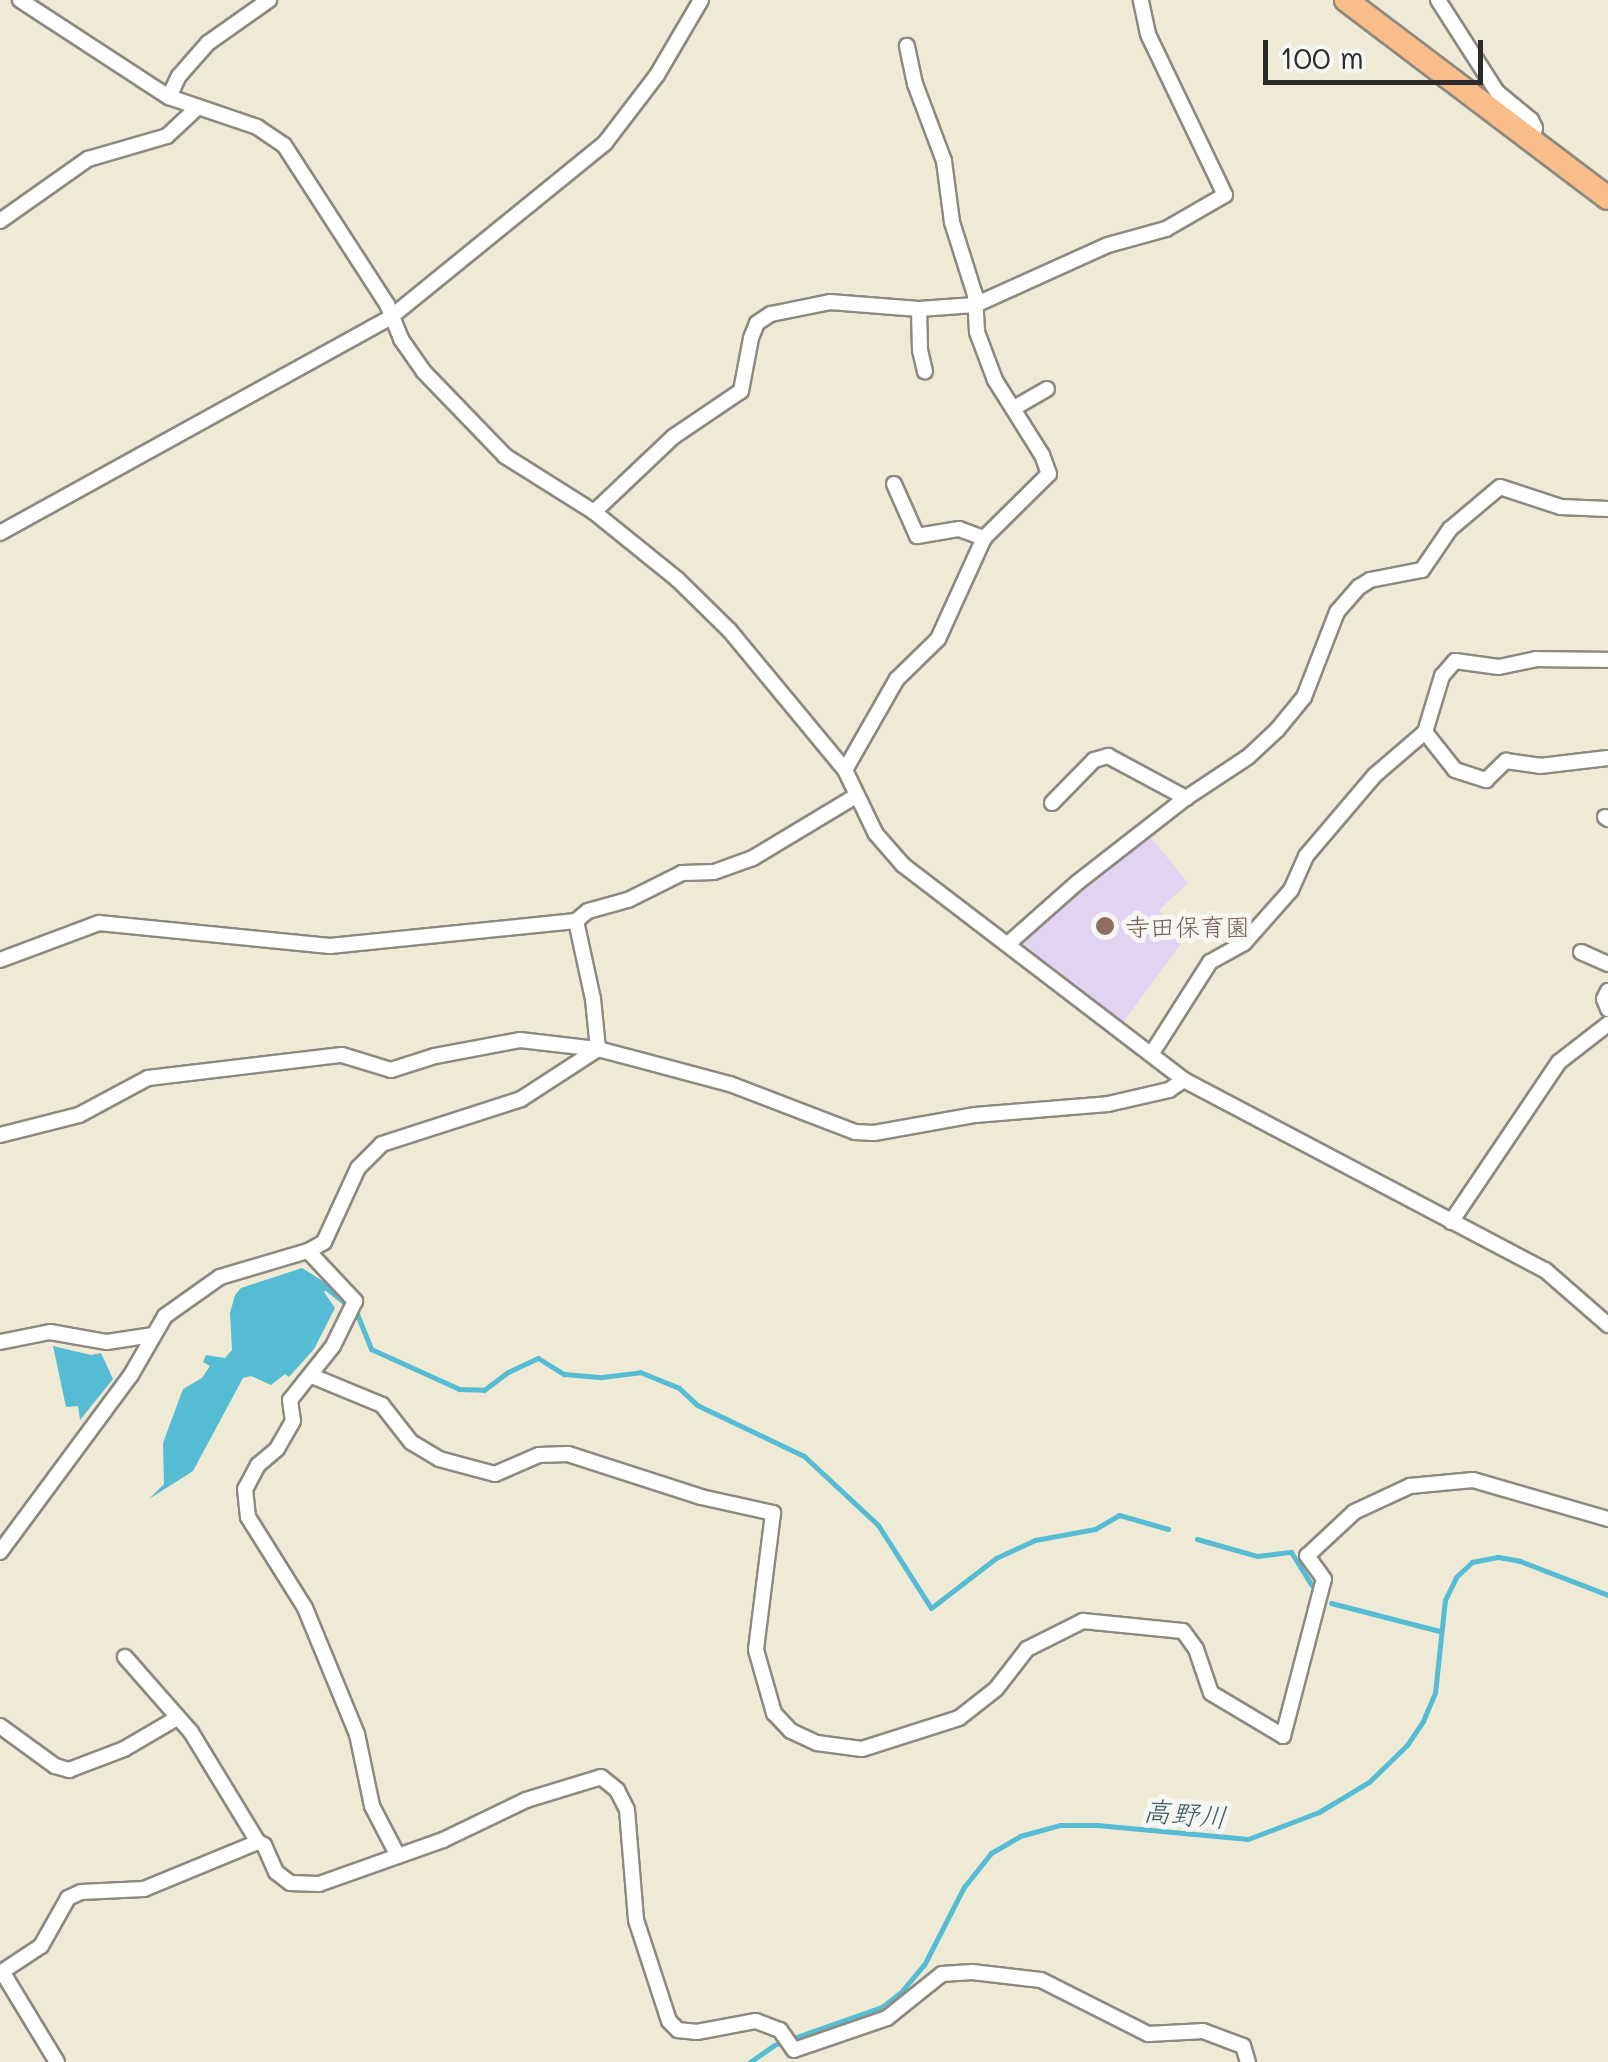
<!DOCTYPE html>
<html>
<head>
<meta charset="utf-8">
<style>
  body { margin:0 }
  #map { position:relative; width:1608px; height:2062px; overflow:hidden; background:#eeead6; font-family:Mali,"Klee One",sans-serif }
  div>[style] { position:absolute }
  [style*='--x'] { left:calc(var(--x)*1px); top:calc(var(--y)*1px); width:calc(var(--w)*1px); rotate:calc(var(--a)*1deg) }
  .built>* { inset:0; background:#e3d3f2 }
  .water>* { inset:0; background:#55bcd3 }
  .stream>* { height:5px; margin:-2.5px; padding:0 2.5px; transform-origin:2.5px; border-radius:2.5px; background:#55bcd3 }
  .roads { filter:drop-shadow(2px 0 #8c8a80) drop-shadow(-2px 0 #8c8a80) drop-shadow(0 2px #8c8a80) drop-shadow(0 -2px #8c8a80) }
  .minor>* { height:14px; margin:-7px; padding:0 7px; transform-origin:7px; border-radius:7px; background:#fff }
  .trunk>* { height:22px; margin:-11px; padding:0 11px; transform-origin:11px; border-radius:11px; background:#f8bd88 }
  .dots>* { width:28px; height:28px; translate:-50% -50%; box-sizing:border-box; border:5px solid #f6f6f2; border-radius:50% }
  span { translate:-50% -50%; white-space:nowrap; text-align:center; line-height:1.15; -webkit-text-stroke:10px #f6f6f2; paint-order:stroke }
  .education-label { font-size:25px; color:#785e54 }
  .left { translate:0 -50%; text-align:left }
  .water-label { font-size:28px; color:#3a5e66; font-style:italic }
  .scale { position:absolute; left:1263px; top:40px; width:220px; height:45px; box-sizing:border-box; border:5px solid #2b2b2b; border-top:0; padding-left:12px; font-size:30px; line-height:35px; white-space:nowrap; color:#2b2b2b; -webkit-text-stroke:8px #f6f6f2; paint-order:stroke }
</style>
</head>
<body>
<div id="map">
  <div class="built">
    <i style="clip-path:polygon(1149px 835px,1188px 883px,1159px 910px,1183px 941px,1122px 1024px,1018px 944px)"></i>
  </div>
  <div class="water">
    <i style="clip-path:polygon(302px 1268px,329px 1285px,324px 1292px,335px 1308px,314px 1349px,289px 1377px,285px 1374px,271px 1385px,251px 1376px,243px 1378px,193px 1471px,149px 1499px,164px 1484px,163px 1443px,183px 1389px,202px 1378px,210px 1366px,203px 1362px,206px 1355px,225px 1358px,232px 1350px,230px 1313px,235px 1295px,241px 1288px)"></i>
    <i style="clip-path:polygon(53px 1346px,91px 1355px,101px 1353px,113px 1379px,80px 1420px,78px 1406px,66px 1407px)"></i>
  </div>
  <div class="stream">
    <i style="--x:326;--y:1288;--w:28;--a:38"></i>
    <i style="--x:357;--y:1314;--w:38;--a:68"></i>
    <i style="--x:371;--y:1349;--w:97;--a:24.4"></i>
    <i style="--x:459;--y:1389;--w:25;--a:2"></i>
    <i style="--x:484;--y:1390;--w:30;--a:-37"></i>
    <i style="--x:508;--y:1372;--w:33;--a:-25"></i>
    <i style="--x:538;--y:1358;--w:31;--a:32"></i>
    <i style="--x:564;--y:1374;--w:38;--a:5"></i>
    <i style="--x:602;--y:1377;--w:38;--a:-7"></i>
    <i style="--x:640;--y:1372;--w:42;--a:22.3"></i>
    <i style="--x:679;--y:1388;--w:25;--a:43"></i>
    <i style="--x:697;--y:1405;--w:119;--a:25.5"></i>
    <i style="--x:804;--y:1456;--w:101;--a:43"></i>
    <i style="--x:878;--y:1525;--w:98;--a:57.4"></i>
    <i style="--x:931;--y:1608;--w:82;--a:-37.6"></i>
    <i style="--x:996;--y:1558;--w:43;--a:-24.8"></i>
    <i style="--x:1035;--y:1540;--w:61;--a:-10.4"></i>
    <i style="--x:1095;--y:1529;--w:28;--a:-30"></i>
    <i style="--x:1119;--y:1515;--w:51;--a:15.9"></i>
    <i style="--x:1197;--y:1539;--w:62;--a:15.8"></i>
    <i style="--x:1257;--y:1556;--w:34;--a:-7"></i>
    <i style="--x:1291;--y:1552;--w:39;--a:58"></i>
    <i style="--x:1331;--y:1603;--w:112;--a:14.5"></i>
    <i style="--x:750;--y:2062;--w:29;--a:-35"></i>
    <i style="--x:774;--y:2045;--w:114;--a:-19.4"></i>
    <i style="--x:882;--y:2007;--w:24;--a:-38"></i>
    <i style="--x:901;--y:1992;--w:35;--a:-50"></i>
    <i style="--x:924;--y:1965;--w:88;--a:-62.9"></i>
    <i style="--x:964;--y:1887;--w:43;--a:-51.5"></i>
    <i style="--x:991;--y:1853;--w:34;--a:-30"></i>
    <i style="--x:1020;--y:1836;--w:41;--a:-15.4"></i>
    <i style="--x:1060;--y:1825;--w:37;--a:0"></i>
    <i style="--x:1097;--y:1825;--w:152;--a:5.3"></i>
    <i style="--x:1248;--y:1839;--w:76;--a:-20.8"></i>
    <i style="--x:1319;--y:1812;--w:58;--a:-31"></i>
    <i style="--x:1369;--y:1782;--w:53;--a:-44.2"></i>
    <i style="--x:1407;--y:1745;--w:29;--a:-56"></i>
    <i style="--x:1423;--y:1721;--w:30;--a:-67"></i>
    <i style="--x:1435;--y:1693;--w:94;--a:-83.9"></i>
    <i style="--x:1445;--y:1600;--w:25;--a:-64"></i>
    <i style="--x:1456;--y:1577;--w:22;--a:-43"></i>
    <i style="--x:1472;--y:1562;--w:26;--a:-11"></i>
    <i style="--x:1498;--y:1557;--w:22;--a:10"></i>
    <i style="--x:1520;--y:1561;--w:94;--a:21.1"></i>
  </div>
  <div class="roads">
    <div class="minor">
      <i style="--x:20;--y:0;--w:178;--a:33.1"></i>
      <i style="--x:169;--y:97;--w:93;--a:18.8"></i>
      <i style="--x:257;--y:127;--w:32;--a:34"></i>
      <i style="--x:284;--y:145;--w:189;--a:57.1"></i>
      <i style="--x:387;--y:304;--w:38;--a:68"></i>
      <i style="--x:401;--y:339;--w:40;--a:55.1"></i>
      <i style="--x:424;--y:372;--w:117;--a:46"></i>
      <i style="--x:505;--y:456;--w:105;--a:32.2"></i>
      <i style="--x:594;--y:512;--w:107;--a:38.9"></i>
      <i style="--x:677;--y:579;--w:74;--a:44.5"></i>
      <i style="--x:730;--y:631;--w:180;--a:50.4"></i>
      <i style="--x:845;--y:770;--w:71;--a:64.2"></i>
      <i style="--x:876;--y:834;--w:41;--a:48.9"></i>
      <i style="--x:903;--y:865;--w:354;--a:37.4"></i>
      <i style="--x:1184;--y:1080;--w:408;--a:27.8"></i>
      <i style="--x:1545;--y:1270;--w:84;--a:41.1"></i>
      <i style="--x:1438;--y:0;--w:109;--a:57.3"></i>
      <i style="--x:1497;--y:92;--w:44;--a:39.5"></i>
      <i style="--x:1531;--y:120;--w:9;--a:63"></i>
      <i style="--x:1535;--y:128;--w:12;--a:104"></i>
      <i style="--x:169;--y:97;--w:23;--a:-65"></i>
      <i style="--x:179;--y:76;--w:44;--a:-48.7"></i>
      <i style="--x:208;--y:43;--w:75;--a:-35.2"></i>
      <i style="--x:0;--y:221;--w:108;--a:-35.2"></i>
      <i style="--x:88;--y:159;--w:82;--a:-16.2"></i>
      <i style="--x:167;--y:136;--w:40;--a:-43"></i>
      <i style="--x:919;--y:309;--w:41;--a:88.6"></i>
      <i style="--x:920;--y:350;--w:22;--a:77"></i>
      <i style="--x:1014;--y:408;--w:38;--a:-30"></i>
      <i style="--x:894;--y:484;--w:57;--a:66.1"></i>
      <i style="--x:917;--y:536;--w:43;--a:-9.5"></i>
      <i style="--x:959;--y:529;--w:27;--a:20"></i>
      <i style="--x:594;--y:512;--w:109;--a:-43.5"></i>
      <i style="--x:673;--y:437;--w:82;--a:-34.1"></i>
      <i style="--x:741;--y:391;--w:54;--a:-79.3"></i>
      <i style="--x:751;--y:338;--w:16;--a:-68"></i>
      <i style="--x:757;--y:323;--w:17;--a:-33"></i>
      <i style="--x:771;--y:314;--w:60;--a:-11.5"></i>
      <i style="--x:830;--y:302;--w:89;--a:4.5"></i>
      <i style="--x:919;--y:309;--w:56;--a:-4.1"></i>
      <i style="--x:975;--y:305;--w:146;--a:-24.3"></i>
      <i style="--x:1108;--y:245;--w:60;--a:-15.4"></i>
      <i style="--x:1166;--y:229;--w:68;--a:-30"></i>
      <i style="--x:1225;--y:195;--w:178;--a:-115.6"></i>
      <i style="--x:1148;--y:34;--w:35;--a:-102"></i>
      <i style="--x:0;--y:533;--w:447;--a:-28.9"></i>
      <i style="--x:391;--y:317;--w:276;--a:-39.1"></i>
      <i style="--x:605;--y:143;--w:86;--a:-52.6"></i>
      <i style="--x:657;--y:75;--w:87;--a:-59.6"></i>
      <i style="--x:1425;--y:732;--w:48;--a:51.7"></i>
      <i style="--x:1455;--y:770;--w:33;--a:18"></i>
      <i style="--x:1486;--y:780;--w:28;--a:-44"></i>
      <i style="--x:1506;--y:761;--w:34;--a:8"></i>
      <i style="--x:1540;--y:766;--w:68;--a:-6.7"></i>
      <i style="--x:845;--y:770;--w:105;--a:-60.3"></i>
      <i style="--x:897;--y:679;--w:57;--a:-44.3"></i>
      <i style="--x:938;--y:639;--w:111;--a:-65.5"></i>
      <i style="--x:984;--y:538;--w:91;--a:-44.6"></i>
      <i style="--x:1049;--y:474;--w:20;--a:-110"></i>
      <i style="--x:1042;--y:455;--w:89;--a:-122.1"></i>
      <i style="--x:995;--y:380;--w:51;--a:-110.6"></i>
      <i style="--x:977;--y:332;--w:37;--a:-93"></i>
      <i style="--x:975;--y:295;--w:77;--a:-107.5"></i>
      <i style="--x:952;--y:222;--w:62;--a:-97.5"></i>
      <i style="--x:944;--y:161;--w:82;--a:-110.6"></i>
      <i style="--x:915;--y:84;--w:39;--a:-102"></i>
      <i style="--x:1052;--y:803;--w:60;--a:-45.7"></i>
      <i style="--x:1094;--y:760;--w:15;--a:-16"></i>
      <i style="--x:1108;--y:756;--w:89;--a:28.3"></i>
      <i style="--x:1605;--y:817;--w:4;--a:34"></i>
      <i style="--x:576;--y:921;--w:80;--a:77.7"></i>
      <i style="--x:593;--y:999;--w:50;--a:84.3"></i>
      <i style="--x:1009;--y:943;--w:92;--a:-41.5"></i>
      <i style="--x:1078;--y:882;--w:137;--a:-37.9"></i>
      <i style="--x:1186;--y:798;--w:74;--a:-33.5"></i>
      <i style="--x:1248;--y:757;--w:40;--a:-43"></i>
      <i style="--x:1277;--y:730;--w:43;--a:-50.7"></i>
      <i style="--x:1304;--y:697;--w:91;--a:-68.8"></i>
      <i style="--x:1337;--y:612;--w:33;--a:-49"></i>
      <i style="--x:1359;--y:587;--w:13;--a:-32"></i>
      <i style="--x:1370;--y:580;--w:53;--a:-10.9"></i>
      <i style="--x:1422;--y:570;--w:50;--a:-55.7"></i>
      <i style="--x:1450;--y:529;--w:65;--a:-40"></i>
      <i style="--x:1500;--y:487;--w:64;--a:18.2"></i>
      <i style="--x:1561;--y:507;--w:47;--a:2.4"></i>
      <i style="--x:1581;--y:952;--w:30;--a:24"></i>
      <i style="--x:0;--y:960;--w:106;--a:-20.5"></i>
      <i style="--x:99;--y:923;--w:232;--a:5.7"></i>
      <i style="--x:330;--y:946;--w:247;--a:-5.8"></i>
      <i style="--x:576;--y:921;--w:16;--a:-40"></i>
      <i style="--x:588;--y:911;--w:41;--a:-15.4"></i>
      <i style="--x:628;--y:900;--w:60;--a:-26.6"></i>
      <i style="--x:682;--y:873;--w:32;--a:-2"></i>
      <i style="--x:714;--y:872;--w:41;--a:-19.7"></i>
      <i style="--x:753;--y:858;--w:118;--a:-31.1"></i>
      <i style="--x:1608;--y:991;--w:9;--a:117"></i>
      <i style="--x:1604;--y:999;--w:11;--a:68"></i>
      <i style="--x:1152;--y:1053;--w:108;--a:-57.5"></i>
      <i style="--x:1210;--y:962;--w:39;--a:-29"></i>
      <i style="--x:1244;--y:943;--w:71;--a:-48.4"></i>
      <i style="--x:1291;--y:890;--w:37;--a:-66"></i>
      <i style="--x:1306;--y:856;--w:106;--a:-49.6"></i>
      <i style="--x:1375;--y:775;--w:66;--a:-40.7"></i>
      <i style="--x:1425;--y:732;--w:59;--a:-73.1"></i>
      <i style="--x:1442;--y:676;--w:20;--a:-49"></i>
      <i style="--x:1455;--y:661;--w:44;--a:7.8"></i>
      <i style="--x:1499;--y:667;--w:38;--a:-12"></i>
      <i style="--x:1536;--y:659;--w:72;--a:0.8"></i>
      <i style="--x:0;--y:1135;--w:81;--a:-14.2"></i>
      <i style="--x:79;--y:1115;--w:78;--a:-28.2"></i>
      <i style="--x:148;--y:1078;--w:195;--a:-6.8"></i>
      <i style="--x:342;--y:1055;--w:51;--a:17"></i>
      <i style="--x:391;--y:1070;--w:46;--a:-17.7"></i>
      <i style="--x:435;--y:1056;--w:86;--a:-10.7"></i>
      <i style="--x:520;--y:1040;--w:79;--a:6.6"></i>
      <i style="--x:598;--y:1049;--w:137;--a:14.9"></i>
      <i style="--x:730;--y:1084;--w:134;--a:21"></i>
      <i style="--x:855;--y:1132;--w:19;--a:3"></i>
      <i style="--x:874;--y:1133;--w:103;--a:-10.1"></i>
      <i style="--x:975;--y:1115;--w:133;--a:-4.7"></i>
      <i style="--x:1108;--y:1104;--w:63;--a:-12.9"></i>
      <i style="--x:1169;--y:1090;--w:18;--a:-34"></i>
      <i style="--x:1451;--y:1222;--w:193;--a:-56"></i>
      <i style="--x:1559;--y:1062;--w:62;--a:-37.8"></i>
      <i style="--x:308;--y:1251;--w:69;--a:46.8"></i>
      <i style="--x:355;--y:1301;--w:50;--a:116.1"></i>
      <i style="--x:333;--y:1346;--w:69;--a:128.5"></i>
      <i style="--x:290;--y:1400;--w:21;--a:82"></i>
      <i style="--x:293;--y:1421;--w:32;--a:120"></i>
      <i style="--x:277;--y:1449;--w:25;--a:140"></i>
      <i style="--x:258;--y:1465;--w:27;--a:118"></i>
      <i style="--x:245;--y:1489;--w:28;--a:84"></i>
      <i style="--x:248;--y:1517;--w:107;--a:57.9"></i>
      <i style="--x:305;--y:1608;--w:136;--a:67.6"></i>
      <i style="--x:357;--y:1734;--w:74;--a:78.2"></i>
      <i style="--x:372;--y:1806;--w:56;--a:62.5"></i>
      <i style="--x:0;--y:1342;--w:51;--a:-11.3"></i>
      <i style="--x:50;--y:1332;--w:58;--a:10"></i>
      <i style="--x:107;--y:1342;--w:47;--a:-8.7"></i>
      <i style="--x:312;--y:1376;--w:76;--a:22.5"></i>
      <i style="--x:382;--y:1405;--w:47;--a:51.9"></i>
      <i style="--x:411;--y:1442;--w:33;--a:31"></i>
      <i style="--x:439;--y:1459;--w:58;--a:15"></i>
      <i style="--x:495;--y:1474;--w:48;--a:-23.4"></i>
      <i style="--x:539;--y:1455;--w:29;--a:-2"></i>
      <i style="--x:568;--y:1454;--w:140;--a:17.9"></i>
      <i style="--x:701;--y:1497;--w:74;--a:12.5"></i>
      <i style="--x:773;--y:1513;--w:138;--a:97.1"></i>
      <i style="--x:756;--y:1650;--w:66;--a:74.1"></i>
      <i style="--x:774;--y:1713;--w:25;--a:47"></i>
      <i style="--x:791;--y:1731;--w:29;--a:25"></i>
      <i style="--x:817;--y:1743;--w:45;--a:7.6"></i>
      <i style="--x:862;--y:1749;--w:102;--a:-17.7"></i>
      <i style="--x:959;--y:1718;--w:47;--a:-38.1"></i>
      <i style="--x:996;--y:1689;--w:51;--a:-52.2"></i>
      <i style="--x:1027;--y:1649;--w:63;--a:-26.6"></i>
      <i style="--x:1083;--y:1621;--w:100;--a:5.7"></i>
      <i style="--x:1183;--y:1631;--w:22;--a:54"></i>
      <i style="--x:1196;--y:1649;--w:46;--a:71.2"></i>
      <i style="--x:1211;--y:1693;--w:84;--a:30.8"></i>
      <i style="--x:1283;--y:1736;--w:162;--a:-75.4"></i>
      <i style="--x:1324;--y:1579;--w:29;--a:-126"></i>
      <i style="--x:1307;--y:1556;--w:64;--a:-43.1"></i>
      <i style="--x:1354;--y:1512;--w:62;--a:-24.9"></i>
      <i style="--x:1410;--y:1486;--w:63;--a:-5.4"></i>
      <i style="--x:1473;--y:1480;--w:141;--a:16.1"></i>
      <i style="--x:0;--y:1552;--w:220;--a:-53.5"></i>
      <i style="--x:131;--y:1375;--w:68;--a:-60"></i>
      <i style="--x:165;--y:1316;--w:67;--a:-35.3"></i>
      <i style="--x:220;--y:1277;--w:92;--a:-16.5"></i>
      <i style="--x:308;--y:1251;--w:18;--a:-29"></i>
      <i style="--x:324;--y:1242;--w:81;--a:-65.3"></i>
      <i style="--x:358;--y:1168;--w:34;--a:-45"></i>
      <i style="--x:382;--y:1144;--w:146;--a:-17.9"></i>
      <i style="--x:521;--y:1099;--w:92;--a:-33"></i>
      <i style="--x:125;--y:1657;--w:100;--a:48.7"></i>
      <i style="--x:191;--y:1732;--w:129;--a:58.7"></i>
      <i style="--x:0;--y:1726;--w:68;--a:36"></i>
      <i style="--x:55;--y:1766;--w:15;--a:16"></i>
      <i style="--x:69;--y:1770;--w:59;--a:-20.9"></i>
      <i style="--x:124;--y:1749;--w:61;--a:-30.3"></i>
      <i style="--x:0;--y:1973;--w:49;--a:-33.4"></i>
      <i style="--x:41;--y:1946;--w:55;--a:-60.6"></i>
      <i style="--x:68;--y:1898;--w:14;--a:-25"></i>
      <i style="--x:81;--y:1892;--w:63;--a:-2.7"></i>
      <i style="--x:144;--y:1889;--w:123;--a:-22.4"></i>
      <i style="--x:258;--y:1842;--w:7;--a:27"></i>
      <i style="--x:264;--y:1845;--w:30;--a:66"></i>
      <i style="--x:276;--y:1872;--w:18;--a:38"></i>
      <i style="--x:290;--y:1883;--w:29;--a:2"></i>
      <i style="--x:319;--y:1884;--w:132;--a:-19.5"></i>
      <i style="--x:443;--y:1840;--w:92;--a:-25.7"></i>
      <i style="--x:526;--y:1800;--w:78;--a:-17"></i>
      <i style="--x:601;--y:1777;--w:21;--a:39"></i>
      <i style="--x:617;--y:1790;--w:22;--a:63"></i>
      <i style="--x:627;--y:1810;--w:110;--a:85.3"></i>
      <i style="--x:636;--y:1920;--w:106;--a:71.9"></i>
      <i style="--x:669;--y:2021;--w:13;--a:45"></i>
      <i style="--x:678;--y:2030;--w:19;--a:6"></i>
      <i style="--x:697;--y:2032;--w:60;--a:-10.6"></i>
      <i style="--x:756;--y:2021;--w:26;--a:21"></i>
      <i style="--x:780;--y:2030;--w:24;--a:55"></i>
      <i style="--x:794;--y:2050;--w:98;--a:-19"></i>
      <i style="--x:887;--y:2018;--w:70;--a:-38.7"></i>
      <i style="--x:942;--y:1974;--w:30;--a:-4"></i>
      <i style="--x:972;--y:1972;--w:69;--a:6.6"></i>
      <i style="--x:1041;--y:1980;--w:120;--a:26.8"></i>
      <i style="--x:1148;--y:2034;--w:55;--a:-3.1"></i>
      <i style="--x:1203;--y:2031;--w:43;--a:20.6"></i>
      <i style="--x:1243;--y:2046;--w:17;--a:73"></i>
      <i style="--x:3;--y:1973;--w:104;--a:58.8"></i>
    </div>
    <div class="trunk">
      <i style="--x:1346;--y:0;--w:328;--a:37.1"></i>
    </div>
  </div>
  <div class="dots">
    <i style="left:1105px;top:926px;background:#8d6e63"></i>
  </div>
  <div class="education-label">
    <span class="left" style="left:1125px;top:926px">寺田保育園</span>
  </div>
  <div class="water-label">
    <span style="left:1185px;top:1813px;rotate:5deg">高野川</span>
  </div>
  <div class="scale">100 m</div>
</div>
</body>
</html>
